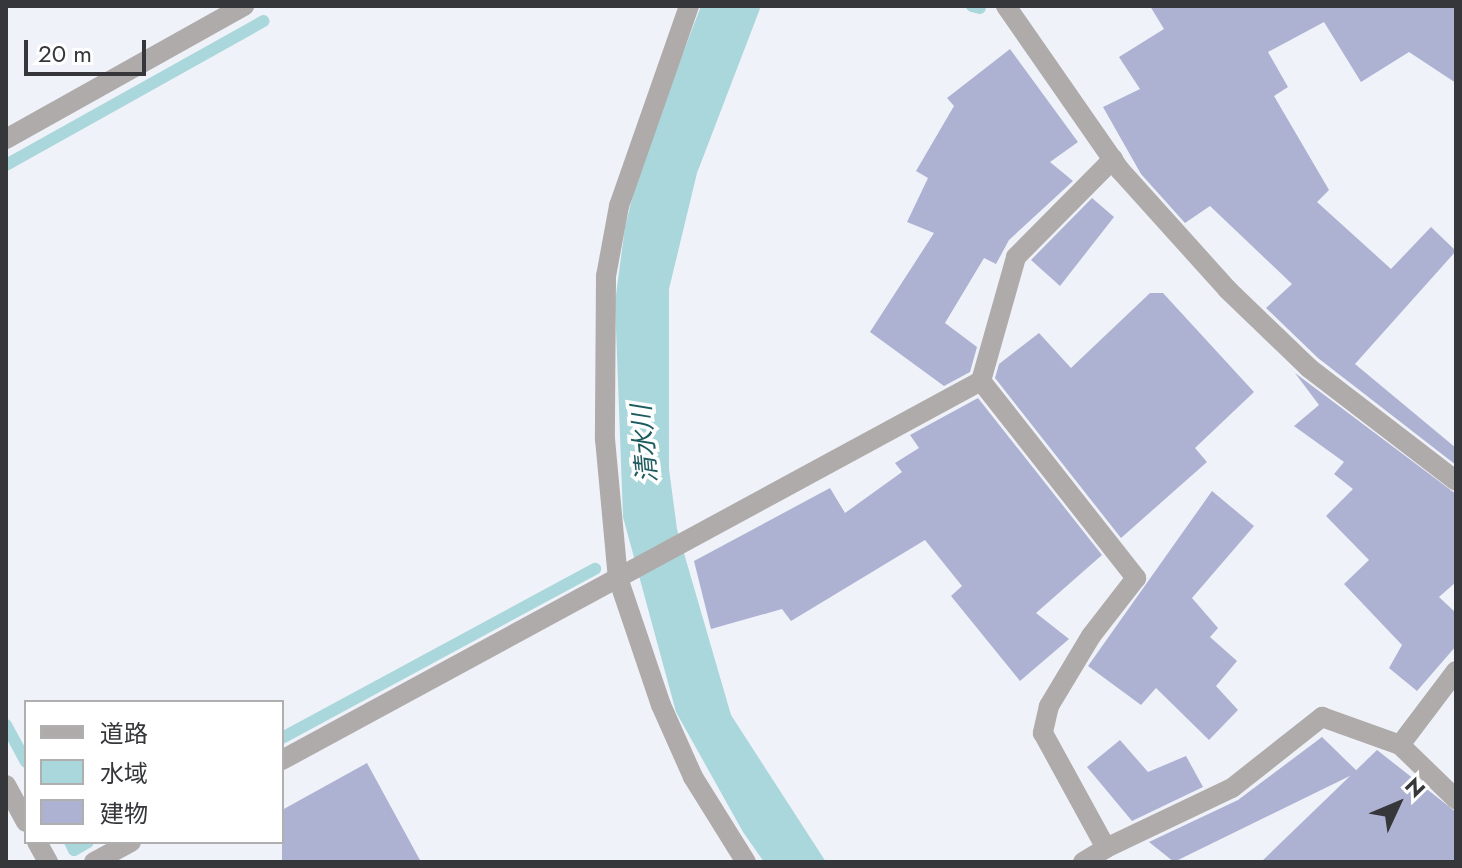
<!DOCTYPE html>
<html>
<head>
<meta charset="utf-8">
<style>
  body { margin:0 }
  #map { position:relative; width:1462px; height:868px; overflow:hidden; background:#f0f2f9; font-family:Jost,"Noto Sans JP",sans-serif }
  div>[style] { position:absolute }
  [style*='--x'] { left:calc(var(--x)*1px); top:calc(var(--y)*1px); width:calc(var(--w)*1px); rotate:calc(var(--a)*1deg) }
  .water>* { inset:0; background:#aad7db }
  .stream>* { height:12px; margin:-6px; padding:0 6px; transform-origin:6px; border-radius:6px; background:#aad7db }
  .building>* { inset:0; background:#adb2d3 }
  .minor>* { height:20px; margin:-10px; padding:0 10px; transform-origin:10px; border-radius:10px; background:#afabaa }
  span { translate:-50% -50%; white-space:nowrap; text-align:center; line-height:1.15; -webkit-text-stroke:7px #fff; paint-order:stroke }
  .water-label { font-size:26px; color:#1e5b5f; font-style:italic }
  .frame { position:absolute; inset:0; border:8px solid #36373a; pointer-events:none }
  .legend { position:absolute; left:24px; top:700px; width:260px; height:144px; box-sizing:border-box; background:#fff; border:2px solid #afafb0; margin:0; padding:10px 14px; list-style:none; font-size:24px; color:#36373a }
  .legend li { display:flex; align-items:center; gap:16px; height:40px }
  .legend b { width:40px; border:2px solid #afafb0 }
  .north { position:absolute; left:1358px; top:764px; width:80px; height:80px; -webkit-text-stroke:6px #fff; paint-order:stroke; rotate:46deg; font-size:22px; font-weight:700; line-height:32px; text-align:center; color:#36373a }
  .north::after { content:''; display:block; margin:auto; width:28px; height:36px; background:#36373a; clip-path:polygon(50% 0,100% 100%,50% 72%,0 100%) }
  .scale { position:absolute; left:24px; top:40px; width:122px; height:36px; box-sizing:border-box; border:4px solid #36373a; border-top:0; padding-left:10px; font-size:24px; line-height:28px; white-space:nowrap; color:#36373a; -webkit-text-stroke:6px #fff; paint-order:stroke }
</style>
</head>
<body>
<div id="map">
  <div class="water">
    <i style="clip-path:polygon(701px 6px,761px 6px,697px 173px,669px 289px,669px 469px,677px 529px,731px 715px,826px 862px,764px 862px,743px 832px,676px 712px,623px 517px,615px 302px,625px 227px,641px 162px)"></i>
  </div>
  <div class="stream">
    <i style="--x:972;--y:6;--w:8;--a:14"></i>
    <i style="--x:6;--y:165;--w:295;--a:-29.2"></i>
    <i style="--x:6;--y:725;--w:42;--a:61.6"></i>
    <i style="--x:282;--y:738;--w:356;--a:-28.4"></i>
    <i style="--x:70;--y:842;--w:9;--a:63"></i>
    <i style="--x:74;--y:850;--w:16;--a:-30"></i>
  </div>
  <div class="building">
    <i style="clip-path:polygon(1150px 6px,1456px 6px,1456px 83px,1409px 52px,1361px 82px,1324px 22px,1268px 52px,1288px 87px,1274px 96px,1329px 190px,1317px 202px,1391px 269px,1431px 227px,1456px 251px,1355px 364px,1456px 448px,1456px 465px,1318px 358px,1266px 308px,1292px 284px,1210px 206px,1185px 223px,1141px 174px,1103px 107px,1140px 89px,1119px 57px,1164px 29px)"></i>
    <i style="clip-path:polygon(1010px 49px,1078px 142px,1050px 162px,1073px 181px,1009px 240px,996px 264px,984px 258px,945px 323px,977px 347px,970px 372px,944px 386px,870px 332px,934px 233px,907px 222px,928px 178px,916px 171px,954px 106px,947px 98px)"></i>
    <i style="clip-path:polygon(1092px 198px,1114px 217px,1060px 286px,1031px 260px)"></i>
    <i style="clip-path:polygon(1150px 293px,1163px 293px,1254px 392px,1195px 448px,1207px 462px,1121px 538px,995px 378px,999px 364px,1039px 333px,1071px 368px)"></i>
    <i style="clip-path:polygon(1295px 373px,1456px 494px,1456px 582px,1439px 597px,1456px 613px,1456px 646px,1417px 691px,1389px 668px,1402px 645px,1344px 584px,1369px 560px,1326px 516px,1353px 489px,1334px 474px,1344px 462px,1294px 426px,1319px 405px)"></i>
    <i style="clip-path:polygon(978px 398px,1102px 555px,1036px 613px,1069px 639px,1020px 681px,951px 596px,962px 586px,925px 540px,791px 621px,782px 609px,711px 629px,694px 561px,830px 488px,845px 513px,902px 472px,895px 463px,919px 448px,910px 435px)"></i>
    <i style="clip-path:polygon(1212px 491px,1254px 526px,1192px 598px,1218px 628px,1210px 637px,1237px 661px,1216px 686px,1238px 710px,1209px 740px,1156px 688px,1141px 705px,1088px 666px)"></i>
    <i style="clip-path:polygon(1322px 737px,1358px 772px,1174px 862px,1149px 842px,1238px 800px)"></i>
    <i style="clip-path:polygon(1120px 740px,1148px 772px,1186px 756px,1203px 787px,1132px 821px,1087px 767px)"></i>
    <i style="clip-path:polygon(1377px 750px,1456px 812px,1456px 862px,1261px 862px)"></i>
    <i style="clip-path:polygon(367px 763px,421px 862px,282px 862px,282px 810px)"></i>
  </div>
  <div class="minor">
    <i style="--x:689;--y:6;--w:212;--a:109.3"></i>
    <i style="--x:619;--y:206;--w:71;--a:100.5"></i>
    <i style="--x:606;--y:276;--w:163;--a:90.4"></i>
    <i style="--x:605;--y:439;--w:140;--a:84.7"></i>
    <i style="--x:618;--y:578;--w:134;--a:71.3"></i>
    <i style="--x:661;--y:705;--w:79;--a:66"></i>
    <i style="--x:693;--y:777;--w:100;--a:58.1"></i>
    <i style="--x:1006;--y:6;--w:200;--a:55.2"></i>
    <i style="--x:1120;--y:170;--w:160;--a:48"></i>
    <i style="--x:1227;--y:289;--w:114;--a:43.9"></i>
    <i style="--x:1309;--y:368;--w:185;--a:37.5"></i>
    <i style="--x:6;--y:139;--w:273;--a:-29.2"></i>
    <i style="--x:981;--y:381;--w:251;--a:51.8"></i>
    <i style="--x:1136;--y:578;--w:73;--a:127.8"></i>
    <i style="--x:1091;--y:636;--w:82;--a:121"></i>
    <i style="--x:1049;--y:706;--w:28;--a:103"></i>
    <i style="--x:1043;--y:733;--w:131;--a:61.3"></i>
    <i style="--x:1106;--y:848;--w:140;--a:-25.5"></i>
    <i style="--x:1232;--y:788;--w:115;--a:-38.3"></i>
    <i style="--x:1322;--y:717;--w:83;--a:19.7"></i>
    <i style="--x:1400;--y:745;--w:78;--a:44"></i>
    <i style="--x:1400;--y:745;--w:93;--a:-52.9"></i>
    <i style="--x:282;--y:760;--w:795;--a:-28.47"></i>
    <i style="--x:981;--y:381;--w:129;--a:-74.2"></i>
    <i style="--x:1016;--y:257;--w:138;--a:-45.3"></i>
    <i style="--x:6;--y:785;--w:42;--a:61.6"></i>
    <i style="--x:37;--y:842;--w:23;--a:61"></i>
    <i style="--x:94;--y:862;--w:42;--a:-28.4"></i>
    <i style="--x:1083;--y:862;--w:27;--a:-31"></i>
  </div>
  <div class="water-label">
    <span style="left:645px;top:444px;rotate:-95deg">清水川</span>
  </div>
  <div class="frame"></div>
  <ul class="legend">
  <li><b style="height:10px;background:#afabaa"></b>道路</li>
  <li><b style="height:22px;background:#aad7db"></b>水域</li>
  <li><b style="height:22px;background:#adb2d3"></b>建物</li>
  </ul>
  <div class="north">N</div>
  <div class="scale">20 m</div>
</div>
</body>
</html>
